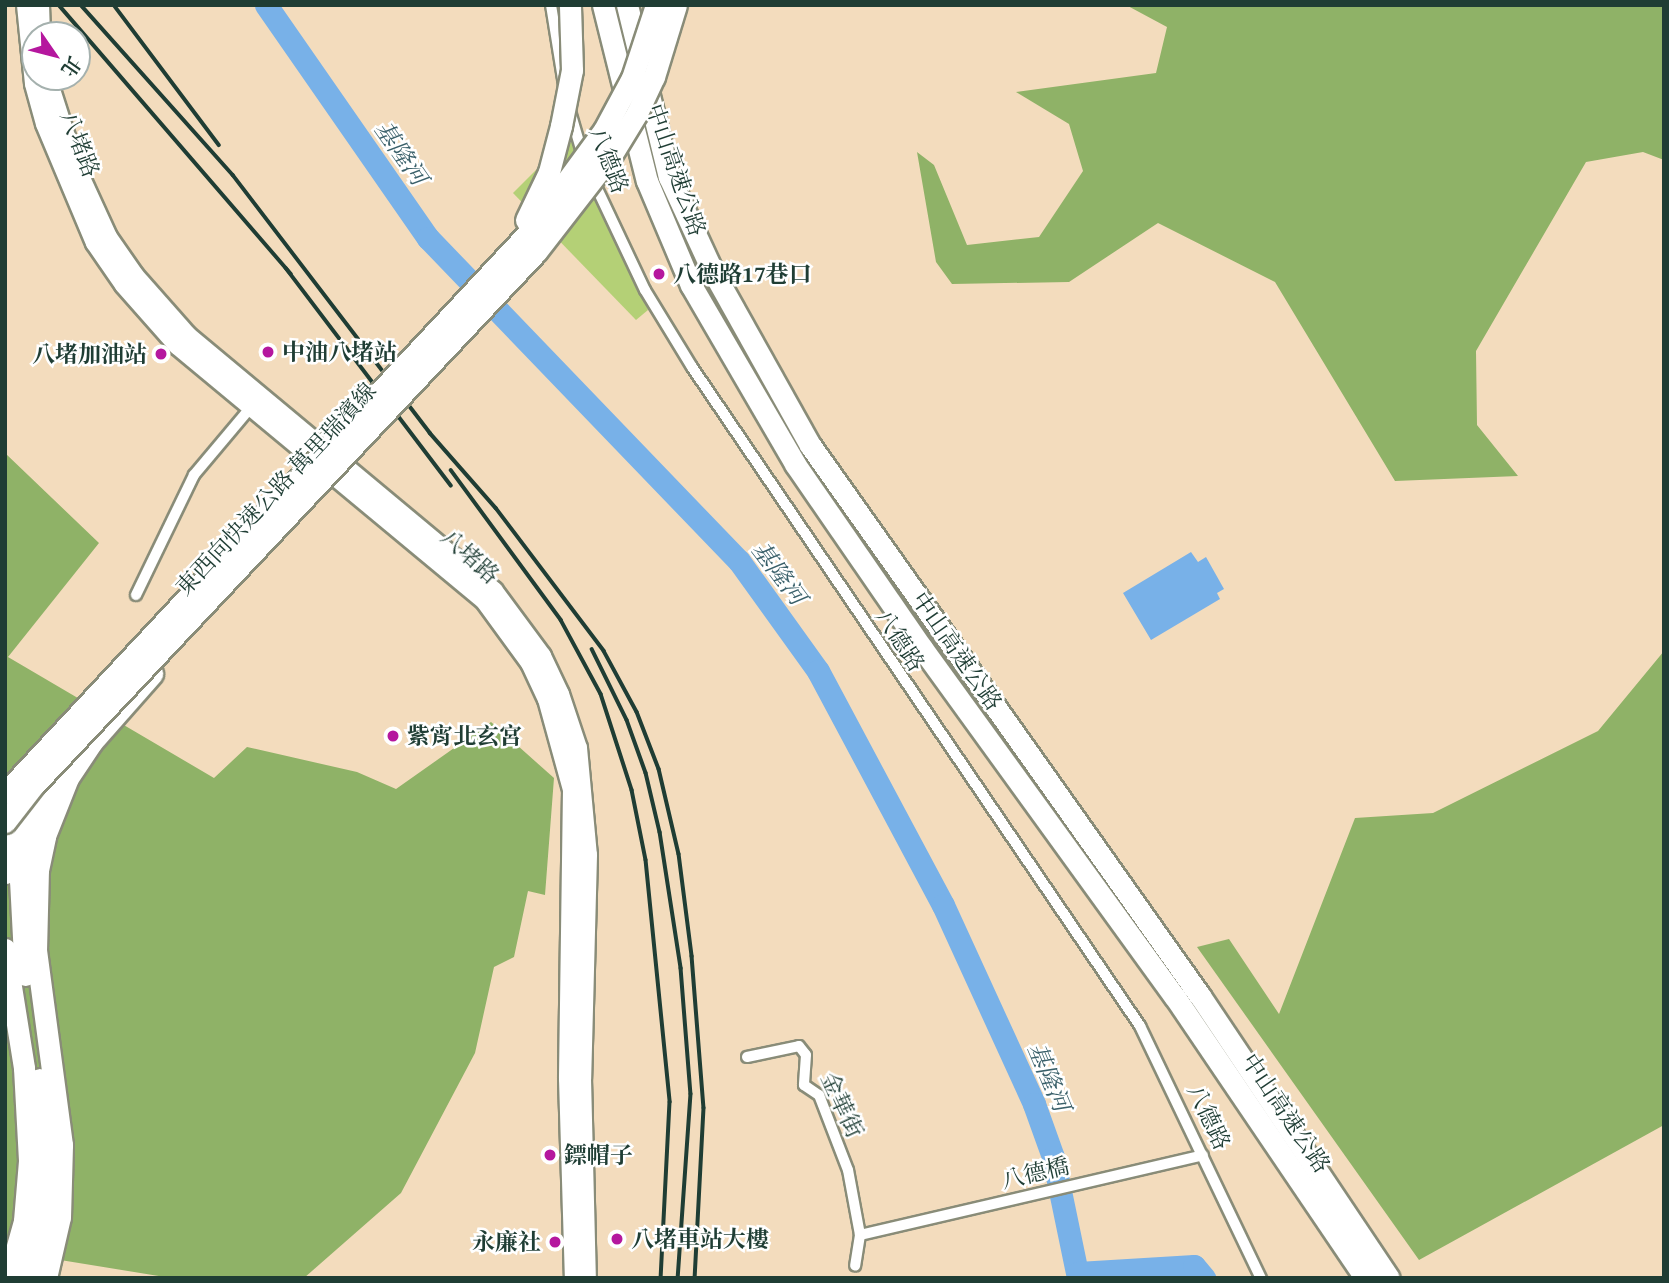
<!DOCTYPE html>
<html>
<head>
<meta charset="utf-8">
<style>
  body { margin:0 }
  #map { position:relative; width:1669px; height:1283px; overflow:hidden; background:#f3dcbd; font-family:"Gentium Book Plus","Noto Serif TC",serif }
  div>[style] { position:absolute }
  [style*='--x'] { left:calc(var(--x)*1px); top:calc(var(--y)*1px); width:calc(var(--w)*1px); rotate:calc(var(--a)*1deg) }
  .green>* { inset:0; background:#b4d076 }
  .forest>* { inset:0; background:#8fb267 }
  .water>* { inset:0; background:#78b1e8 }
  .river>* { height:23px; margin:-11.5px; padding:0 11.5px; transform-origin:11.5px; border-radius:11.5px; background:#78b1e8 }
  .roads { filter:drop-shadow(2px 0 #898c78) drop-shadow(-2px 0 #898c78) drop-shadow(0 2px #898c78) drop-shadow(0 -2px #898c78) }
  .street>* { height:10px; margin:-5px; padding:0 5px; transform-origin:5px; border-radius:5px; background:#fff }
  .primary>* { height:18px; margin:-9px; padding:0 9px; transform-origin:9px; border-radius:9px; background:#fff }
  .highway>* { height:21px; margin:-10.5px; padding:0 10.5px; transform-origin:10.5px; border-radius:10.5px; background:#fff }
  .rail>* { height:3.5px; margin:-1.75px; padding:0 1.75px; transform-origin:1.75px; border-radius:1.75px; background:#1f3d34 }
  .bridges { filter:drop-shadow(2px 0 #898c78) drop-shadow(-2px 0 #898c78) drop-shadow(0 2px #898c78) drop-shadow(0 -2px #898c78) }
  .highway-bridge>* { height:21px; margin:-10.5px; padding:0 10.5px; transform-origin:10.5px; border-radius:10.5px; background:#fff }
  .dots>* { width:19px; height:19px; translate:-50% -50%; box-sizing:border-box; border:4px solid #fff; border-radius:50% }
  span { translate:-50% -50%; white-space:nowrap; text-align:center; line-height:1.15; -webkit-text-stroke:5px #fff; paint-order:stroke }
  .street-label { font-size:23px; color:#1f3d34 }
  .poi-label { font-size:23px; color:#1f3d34; font-weight:700 }
  .left { translate:0 -50%; text-align:left }
  .right { translate:-100% -50%; text-align:right }
  .water-label { font-size:24px; color:#3a606a; font-style:italic }
  .frame { position:absolute; inset:0; border:7px solid #1f3d34; pointer-events:none }
  .north { position:absolute; left:21px; top:21px; width:70px; height:70px; box-sizing:border-box; background:#fff; border:2px solid #a5b1ae; border-radius:50%; rotate:125deg; font-size:19px; font-weight:700; line-height:28px; text-align:center; color:#1f3d34 }
  .north::after { content:''; display:block; margin:auto; width:24px; height:32px; background:#b5179e; clip-path:polygon(50% 0,100% 100%,50% 72%,0 100%) }
</style>
</head>
<body>
<div id="map">
  <div class="green">
    <i style="clip-path:polygon(577px 138px,648px 310px,636px 320px,513px 193px,544px 162px)"></i>
  </div>
  <div class="forest">
    <i style="clip-path:polygon(1126px 5px,1664px 5px,1664px 160px,1643px 152px,1586px 162px,1476px 351px,1477px 425px,1518px 476px,1395px 481px,1275px 282px,1158px 223px,1069px 282px,952px 284px,936px 262px,917px 152px,934px 165px,967px 245px,1039px 237px,1083px 171px,1069px 124px,1016px 92px,1156px 73px,1167px 27px)"></i>
    <i style="clip-path:polygon(5px 453px,99px 543px,8px 657px,214px 778px,247px 747px,357px 772px,396px 789px,491px 722px,554px 778px,545px 895px,528px 891px,514px 957px,494px 967px,475px 1053px,401px 1193px,304px 1278px,171px 1278px,5px 1251px)"></i>
    <i style="clip-path:polygon(1664px 651px,1664px 1125px,1419px 1260px,1197px 947px,1229px 939px,1279px 1014px,1355px 818px,1433px 813px,1598px 731px)"></i>
  </div>
  <div class="water">
    <i style="clip-path:polygon(1191px 552px,1198px 562px,1206px 557px,1224px 589px,1217px 593px,1220px 599px,1151px 640px,1123px 593px)"></i>
  </div>
  <div class="river">
    <i style="--x:266;--y:5;--w:284;--a:55.2"></i>
    <i style="--x:428;--y:238;--w:448;--a:46.1"></i>
    <i style="--x:739;--y:561;--w:135;--a:54.3"></i>
    <i style="--x:818;--y:671;--w:265;--a:61.9"></i>
    <i style="--x:943;--y:905;--w:219;--a:65.4"></i>
    <i style="--x:1034;--y:1104;--w:56;--a:70.3"></i>
    <i style="--x:1053;--y:1157;--w:124;--a:78.3"></i>
    <i style="--x:1078;--y:1273;--w:116;--a:-3.5"></i>
    <i style="--x:1194;--y:1266;--w:16;--a:50"></i>
  </div>
  <div class="roads">
    <div class="street">
      <i style="--x:551;--y:5;--w:81;--a:80.8"></i>
      <i style="--x:569;--y:108;--w:50;--a:73.7"></i>
      <i style="--x:592;--y:178;--w:124;--a:64.7"></i>
      <i style="--x:645;--y:290;--w:90;--a:58.6"></i>
      <i style="--x:692;--y:367;--w:797;--a:55.79"></i>
      <i style="--x:1140;--y:1026;--w:280;--a:64.4"></i>
      <i style="--x:136;--y:595;--w:133;--a:-64.2"></i>
      <i style="--x:194;--y:475;--w:90;--a:-50"></i>
      <i style="--x:747;--y:1057;--w:53;--a:-11.9"></i>
      <i style="--x:799;--y:1046;--w:11;--a:52"></i>
      <i style="--x:806;--y:1055;--w:30;--a:94"></i>
      <i style="--x:804;--y:1085;--w:18;--a:34"></i>
      <i style="--x:819;--y:1095;--w:80;--a:68.9"></i>
      <i style="--x:848;--y:1170;--w:66;--a:79.5"></i>
      <i style="--x:860;--y:1235;--w:31;--a:99"></i>
      <i style="--x:860;--y:1235;--w:352;--a:-13.1"></i>
    </div>
    <div class="primary">
      <i style="--x:26;--y:5;--w:79;--a:84.2"></i>
      <i style="--x:34;--y:84;--w:41;--a:74.6"></i>
      <i style="--x:45;--y:124;--w:129;--a:67.2"></i>
      <i style="--x:95;--y:243;--w:51;--a:55.4"></i>
      <i style="--x:124;--y:285;--w:81;--a:48.5"></i>
      <i style="--x:178;--y:346;--w:398;--a:39.7"></i>
      <i style="--x:484;--y:600;--w:78;--a:53.9"></i>
      <i style="--x:530;--y:663;--w:40;--a:65"></i>
      <i style="--x:547;--y:699;--w:94;--a:74.6"></i>
      <i style="--x:572;--y:790;--w:289;--a:90.8"></i>
      <i style="--x:568;--y:1079;--w:199;--a:88.3"></i>
      <i style="--x:40;--y:5;--w:30;--a:88"></i>
      <i style="--x:47;--y:77;--w:92;--a:72.3"></i>
      <i style="--x:75;--y:165;--w:79;--a:65.4"></i>
      <i style="--x:108;--y:237;--w:47;--a:55.3"></i>
      <i style="--x:135;--y:276;--w:80;--a:48.5"></i>
      <i style="--x:188;--y:336;--w:398;--a:39.8"></i>
      <i style="--x:494;--y:591;--w:81;--a:53.6"></i>
      <i style="--x:542;--y:656;--w:42;--a:64.7"></i>
      <i style="--x:560;--y:694;--w:57;--a:71.6"></i>
      <i style="--x:578;--y:748;--w:107;--a:84.7"></i>
      <i style="--x:588;--y:855;--w:224;--a:91.5"></i>
      <i style="--x:582;--y:1079;--w:199;--a:88.6"></i>
    </div>
    <div class="highway">
      <i style="--x:603;--y:5;--w:181;--a:76"></i>
      <i style="--x:647;--y:181;--w:113;--a:67.1"></i>
      <i style="--x:691;--y:285;--w:207;--a:59.8"></i>
      <i style="--x:795;--y:464;--w:224;--a:55.4"></i>
      <i style="--x:922;--y:648;--w:431;--a:54.1"></i>
      <i style="--x:1175;--y:997;--w:339;--a:55.9"></i>
      <i style="--x:627;--y:5;--w:177;--a:76.3"></i>
      <i style="--x:669;--y:177;--w:100;--a:65.2"></i>
      <i style="--x:711;--y:268;--w:203;--a:60.8"></i>
      <i style="--x:810;--y:445;--w:675;--a:54.71"></i>
      <i style="--x:1200;--y:996;--w:339;--a:56.2"></i>
      <i style="--x:5;--y:873;--w:50;--a:-76.2"></i>
      <i style="--x:5;--y:949;--w:121;--a:80.9"></i>
      <i style="--x:24;--y:1068;--w:93;--a:86.9"></i>
      <i style="--x:29;--y:1161;--w:60;--a:94.8"></i>
      <i style="--x:24;--y:1221;--w:59;--a:105.7"></i>
      <i style="--x:25;--y:975;--w:94;--a:-93"></i>
      <i style="--x:20;--y:881;--w:66;--a:-77.8"></i>
      <i style="--x:34;--y:816;--w:59;--a:-66"></i>
      <i style="--x:25;--y:1278;--w:48;--a:-74.2"></i>
      <i style="--x:38;--y:1232;--w:55;--a:-83.8"></i>
      <i style="--x:44;--y:1177;--w:98;--a:-92.9"></i>
      <i style="--x:46;--y:1278;--w:63;--a:-77.1"></i>
      <i style="--x:60;--y:1217;--w:72;--a:-88.4"></i>
      <i style="--x:62;--y:1145;--w:196;--a:-97.6"></i>
      <i style="--x:36;--y:951;--w:81;--a:-88.6"></i>
      <i style="--x:38;--y:870;--w:35;--a:-78"></i>
      <i style="--x:45;--y:836;--w:62;--a:-68.4"></i>
      <i style="--x:68;--y:778;--w:43;--a:-56.3"></i>
      <i style="--x:92;--y:742;--w:91;--a:-48.6"></i>
    </div>
  </div>
  <div class="rail">
    <i style="--x:59;--y:5;--w:355;--a:49.2"></i>
    <i style="--x:81;--y:5;--w:228;--a:48.2"></i>
    <i style="--x:233;--y:175;--w:325;--a:52.6"></i>
    <i style="--x:430;--y:433;--w:100;--a:48.7"></i>
    <i style="--x:496;--y:508;--w:179;--a:52.9"></i>
    <i style="--x:604;--y:651;--w:69;--a:61.6"></i>
    <i style="--x:637;--y:712;--w:61;--a:68.9"></i>
    <i style="--x:659;--y:769;--w:87;--a:76.8"></i>
    <i style="--x:679;--y:854;--w:103;--a:82.7"></i>
    <i style="--x:692;--y:956;--w:152;--a:85.5"></i>
    <i style="--x:704;--y:1108;--w:170;--a:93"></i>
    <i style="--x:114;--y:5;--w:175;--a:53.1"></i>
    <i style="--x:286;--y:268;--w:273;--a:52.8"></i>
    <i style="--x:451;--y:470;--w:186;--a:53.7"></i>
    <i style="--x:561;--y:620;--w:84;--a:61.6"></i>
    <i style="--x:601;--y:694;--w:101;--a:72.1"></i>
    <i style="--x:632;--y:790;--w:71;--a:78.7"></i>
    <i style="--x:646;--y:860;--w:243;--a:84.3"></i>
    <i style="--x:670;--y:1102;--w:176;--a:92.9"></i>
    <i style="--x:592;--y:649;--w:79;--a:63.8"></i>
    <i style="--x:627;--y:720;--w:56;--a:70.3"></i>
    <i style="--x:646;--y:773;--w:61;--a:76.7"></i>
    <i style="--x:660;--y:832;--w:138;--a:81.2"></i>
    <i style="--x:681;--y:968;--w:126;--a:85.5"></i>
    <i style="--x:691;--y:1094;--w:184;--a:94"></i>
  </div>
  <div class="bridges">
    <div class="highway-bridge">
      <i style="--x:526;--y:220;--w:53;--a:-64.4"></i>
      <i style="--x:549;--y:172;--w:48;--a:-75.4"></i>
      <i style="--x:561;--y:126;--w:57;--a:-78.9"></i>
      <i style="--x:572;--y:70;--w:65;--a:-91.8"></i>
      <i style="--x:5;--y:793;--w:769;--a:-46.95"></i>
      <i style="--x:530;--y:231;--w:125;--a:-53.8"></i>
      <i style="--x:604;--y:130;--w:59;--a:-61.7"></i>
      <i style="--x:632;--y:78;--w:77;--a:-71.8"></i>
      <i style="--x:5;--y:822;--w:46;--a:-52.1"></i>
      <i style="--x:33;--y:786;--w:734;--a:-46.71"></i>
      <i style="--x:536;--y:252;--w:124;--a:-52.2"></i>
      <i style="--x:612;--y:154;--w:48;--a:-58.6"></i>
      <i style="--x:637;--y:113;--w:40;--a:-65"></i>
      <i style="--x:654;--y:77;--w:75;--a:-73"></i>
    </div>
  </div>
  <div class="dots">
    <i style="left:659px;top:274px;background:#b5179e"></i>
    <i style="left:268px;top:352px;background:#b5179e"></i>
    <i style="left:161px;top:354px;background:#b5179e"></i>
    <i style="left:393px;top:736px;background:#b5179e"></i>
    <i style="left:550px;top:1155px;background:#b5179e"></i>
    <i style="left:617px;top:1239px;background:#b5179e"></i>
    <i style="left:555px;top:1242px;background:#b5179e"></i>
  </div>
  <div class="street-label">
    <span style="left:80px;top:144px;rotate:69deg">八堵路</span>
    <span style="left:609px;top:160px;rotate:69deg">八德路</span>
    <span style="left:676px;top:170px;rotate:71deg">中山高速公路</span>
    <span style="left:276px;top:489px;rotate:-47deg">東西向快速公路 萬里瑞濱線</span>
    <span style="left:470px;top:556px;rotate:42deg">八堵路</span>
    <span style="left:900px;top:640px;rotate:57deg">八德路</span>
    <span style="left:957px;top:651px;rotate:55deg">中山高速公路</span>
    <span style="left:842px;top:1105px;rotate:65deg">金華街</span>
    <span style="left:1286px;top:1113px;rotate:56deg">中山高速公路</span>
    <span style="left:1209px;top:1117px;rotate:65deg">八德路</span>
    <span style="left:1035px;top:1173px;rotate:-13deg">八德橋</span>
  </div>
  <div class="poi-label">
    <span class="left" style="left:673px;top:274px">八德路17巷口</span>
    <span class="left" style="left:282px;top:352px">中油八堵站</span>
    <span class="right" style="left:147px;top:354px">八堵加油站</span>
    <span class="left" style="left:407px;top:736px">紫宵北玄宮</span>
    <span class="left" style="left:564px;top:1155px">鏢帽子</span>
    <span class="left" style="left:631px;top:1239px">八堵車站大樓</span>
    <span class="right" style="left:541px;top:1242px">永廉社</span>
  </div>
  <div class="water-label">
    <span style="left:401px;top:153px;rotate:55deg">基隆河</span>
    <span style="left:779px;top:573px;rotate:53deg">基隆河</span>
    <span style="left:1049px;top:1077px;rotate:67deg">基隆河</span>
  </div>
  <div class="frame"></div>
  <div class="north">北</div>
</div>
</body>
</html>
